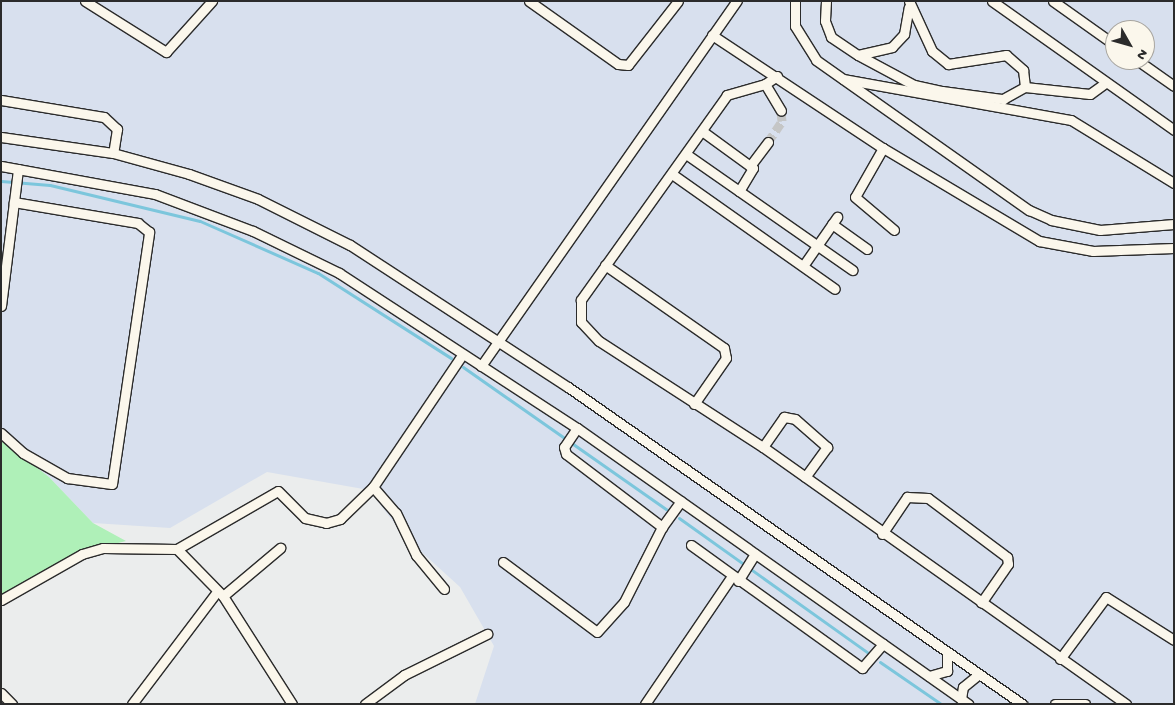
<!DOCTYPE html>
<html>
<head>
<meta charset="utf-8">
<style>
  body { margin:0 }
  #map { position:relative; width:1175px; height:705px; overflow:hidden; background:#ebeded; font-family:"Gochi Hand",sans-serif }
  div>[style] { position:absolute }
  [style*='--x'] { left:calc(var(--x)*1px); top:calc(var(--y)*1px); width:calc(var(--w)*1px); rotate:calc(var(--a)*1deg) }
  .built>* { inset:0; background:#d8e0ee }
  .green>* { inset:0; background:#aff0b8 }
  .stream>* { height:3px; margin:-1.5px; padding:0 1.5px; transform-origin:1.5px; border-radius:1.5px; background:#7cc6dc }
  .minor-tunnel>* { height:9px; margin-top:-4.5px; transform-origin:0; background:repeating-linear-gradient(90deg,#c5c6c6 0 9px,transparent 0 13.5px) }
  .roads { filter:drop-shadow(1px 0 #2b2b2b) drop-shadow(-1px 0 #2b2b2b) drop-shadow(0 1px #2b2b2b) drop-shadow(0 -1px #2b2b2b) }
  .minor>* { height:9px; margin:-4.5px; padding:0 4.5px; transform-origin:4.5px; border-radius:4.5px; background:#fbf7ec }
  span { translate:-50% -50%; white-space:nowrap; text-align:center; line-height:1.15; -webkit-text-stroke:4px #fbf7ec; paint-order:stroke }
  .frame { position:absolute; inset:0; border:2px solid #2b2b2b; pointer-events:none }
  .north { position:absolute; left:1105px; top:20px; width:50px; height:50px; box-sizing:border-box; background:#fbf7ec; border:1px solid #a8a59f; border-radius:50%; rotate:128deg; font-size:14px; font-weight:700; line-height:20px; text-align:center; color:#2b2b2b }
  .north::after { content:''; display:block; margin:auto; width:18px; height:22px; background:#2b2b2b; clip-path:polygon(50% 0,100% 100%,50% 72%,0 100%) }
</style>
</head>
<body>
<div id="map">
  <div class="built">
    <i style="clip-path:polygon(evenodd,1px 1px,1174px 1px,1174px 704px,475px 704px,494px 646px,460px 587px,405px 537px,369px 490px,267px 472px,170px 528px,93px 523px,49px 477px,1px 440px,1px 1px,1115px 30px,1145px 30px,1145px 60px,1115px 60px,1115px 30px)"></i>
  </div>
  <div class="green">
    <i style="clip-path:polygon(1px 440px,49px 477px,93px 523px,126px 541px,82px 552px,1px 596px)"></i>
  </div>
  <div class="stream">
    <i style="--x:1;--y:181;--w:49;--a:4.7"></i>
    <i style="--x:50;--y:185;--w:154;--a:13.5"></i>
    <i style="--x:200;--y:221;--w:129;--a:23.8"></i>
    <i style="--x:318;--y:273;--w:158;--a:32.6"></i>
    <i style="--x:463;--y:367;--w:248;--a:35"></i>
    <i style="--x:679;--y:518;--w:231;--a:35.5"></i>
    <i style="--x:880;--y:662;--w:74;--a:34.5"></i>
  </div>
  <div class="minor-tunnel">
    <i style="--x:768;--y:142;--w:25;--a:-56"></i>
    <i style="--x:782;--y:121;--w:10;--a:-96"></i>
  </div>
  <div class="roads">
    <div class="minor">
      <i style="--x:85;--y:1;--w:96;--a:32.2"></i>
      <i style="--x:166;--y:52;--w:69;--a:-48"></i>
      <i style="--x:529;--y:1;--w:109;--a:35.3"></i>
      <i style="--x:618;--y:64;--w:10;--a:6"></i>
      <i style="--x:628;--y:65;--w:81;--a:-52"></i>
      <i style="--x:795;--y:1;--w:25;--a:90"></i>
      <i style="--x:795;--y:26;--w:40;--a:58"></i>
      <i style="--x:816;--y:60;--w:261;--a:35.2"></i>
      <i style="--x:1029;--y:210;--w:24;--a:24"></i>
      <i style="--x:1051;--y:220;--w:50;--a:11.5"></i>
      <i style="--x:1100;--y:230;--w:74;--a:-4.6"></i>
      <i style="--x:826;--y:1;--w:20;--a:93"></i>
      <i style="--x:825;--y:21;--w:17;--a:69"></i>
      <i style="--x:831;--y:37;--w:32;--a:34"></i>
      <i style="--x:858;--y:55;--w:35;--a:-13"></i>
      <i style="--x:892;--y:47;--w:18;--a:-47"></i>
      <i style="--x:904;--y:34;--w:27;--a:-80"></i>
      <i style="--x:909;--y:1;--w:55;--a:65.3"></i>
      <i style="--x:932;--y:51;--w:21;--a:39"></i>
      <i style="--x:948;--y:64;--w:59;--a:-8.8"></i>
      <i style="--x:1006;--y:55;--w:23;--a:41"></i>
      <i style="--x:1023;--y:70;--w:17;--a:83"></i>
      <i style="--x:1025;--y:87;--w:65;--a:6.1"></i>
      <i style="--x:1090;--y:94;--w:19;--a:-36"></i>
      <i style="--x:992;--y:1;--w:223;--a:35.3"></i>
      <i style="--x:1053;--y:1;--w:76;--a:35.4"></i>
      <i style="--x:712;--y:35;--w:205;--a:33.5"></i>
      <i style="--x:883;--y:148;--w:182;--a:30.8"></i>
      <i style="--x:1039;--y:241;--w:55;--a:10.5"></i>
      <i style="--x:1093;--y:251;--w:81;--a:-2.1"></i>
      <i style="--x:858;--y:55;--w:64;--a:28.2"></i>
      <i style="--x:914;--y:85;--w:29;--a:12"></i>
      <i style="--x:942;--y:91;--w:62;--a:7.5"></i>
      <i style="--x:1003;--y:99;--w:25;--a:-29"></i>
      <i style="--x:1137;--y:60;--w:45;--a:35.1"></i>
      <i style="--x:777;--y:76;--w:14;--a:146"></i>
      <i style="--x:765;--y:84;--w:40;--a:164"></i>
      <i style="--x:727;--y:95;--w:252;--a:125.5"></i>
      <i style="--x:581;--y:300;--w:22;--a:90"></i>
      <i style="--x:581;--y:322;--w:26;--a:47"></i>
      <i style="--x:599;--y:341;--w:195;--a:32.9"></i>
      <i style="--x:763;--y:447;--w:445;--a:35.3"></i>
      <i style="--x:843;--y:79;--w:232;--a:10.2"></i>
      <i style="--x:1071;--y:120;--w:121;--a:31.5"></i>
      <i style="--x:765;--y:84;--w:31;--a:59"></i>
      <i style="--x:1;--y:100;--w:104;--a:9.4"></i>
      <i style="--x:104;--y:117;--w:18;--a:43"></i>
      <i style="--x:117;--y:129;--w:24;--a:99"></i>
      <i style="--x:702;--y:131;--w:63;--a:36"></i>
      <i style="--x:753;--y:168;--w:27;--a:121"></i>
      <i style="--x:1;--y:137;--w:113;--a:8.1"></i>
      <i style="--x:113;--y:153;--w:79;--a:15.4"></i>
      <i style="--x:189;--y:174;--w:73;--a:19.9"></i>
      <i style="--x:258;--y:199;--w:103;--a:26.6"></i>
      <i style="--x:350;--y:245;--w:260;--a:33.1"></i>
      <i style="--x:568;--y:387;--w:554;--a:34.92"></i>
      <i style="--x:883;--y:148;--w:56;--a:119.7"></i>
      <i style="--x:855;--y:197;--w:51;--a:40.2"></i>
      <i style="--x:686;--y:154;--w:203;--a:34.9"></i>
      <i style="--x:1;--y:166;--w:157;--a:10.3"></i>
      <i style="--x:155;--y:194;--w:105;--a:20.7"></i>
      <i style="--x:253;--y:231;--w:96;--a:26"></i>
      <i style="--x:339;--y:273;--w:284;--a:33.1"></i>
      <i style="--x:577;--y:428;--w:479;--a:35.2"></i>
      <i style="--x:750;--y:166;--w:30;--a:-53"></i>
      <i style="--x:672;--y:174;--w:199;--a:35.2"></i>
      <i style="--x:832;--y:224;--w:43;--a:35.5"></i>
      <i style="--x:605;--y:265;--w:145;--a:34.9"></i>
      <i style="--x:724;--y:348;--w:10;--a:79"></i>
      <i style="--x:726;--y:358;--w:56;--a:124.8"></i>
      <i style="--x:803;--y:266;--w:60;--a:-55.2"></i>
      <i style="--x:1;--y:306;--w:138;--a:-82.9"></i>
      <i style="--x:481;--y:366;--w:446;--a:-55"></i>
      <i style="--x:577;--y:428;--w:23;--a:124"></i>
      <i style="--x:564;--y:447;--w:7;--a:74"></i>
      <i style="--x:566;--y:454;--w:121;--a:37.2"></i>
      <i style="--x:1;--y:433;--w:30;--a:42"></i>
      <i style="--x:23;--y:453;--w:51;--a:29.6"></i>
      <i style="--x:67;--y:478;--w:45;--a:7.6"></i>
      <i style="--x:112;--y:484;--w:255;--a:-81.6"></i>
      <i style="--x:149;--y:232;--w:14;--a:-141"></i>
      <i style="--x:138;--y:223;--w:126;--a:-170.4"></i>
      <i style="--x:763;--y:447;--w:37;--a:-55"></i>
      <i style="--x:784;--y:417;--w:11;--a:10"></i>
      <i style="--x:795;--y:419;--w:43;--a:41.2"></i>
      <i style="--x:827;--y:447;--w:37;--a:126"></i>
      <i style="--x:373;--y:487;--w:35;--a:49"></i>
      <i style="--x:396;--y:513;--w:47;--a:64.5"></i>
      <i style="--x:416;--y:555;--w:44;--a:50.5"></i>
      <i style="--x:882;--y:534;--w:45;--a:-56"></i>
      <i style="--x:907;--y:497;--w:21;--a:3"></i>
      <i style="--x:928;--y:498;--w:99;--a:36.8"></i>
      <i style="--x:1007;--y:557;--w:7;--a:82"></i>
      <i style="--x:1008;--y:564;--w:47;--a:124.7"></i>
      <i style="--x:691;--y:545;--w:211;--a:35.7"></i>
      <i style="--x:862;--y:668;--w:32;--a:-49"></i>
      <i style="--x:177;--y:549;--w:66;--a:45.6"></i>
      <i style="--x:223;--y:596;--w:75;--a:-40.1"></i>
      <i style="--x:503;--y:562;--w:117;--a:36.7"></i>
      <i style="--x:597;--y:632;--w:40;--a:-48"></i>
      <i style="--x:624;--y:602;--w:84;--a:-63.1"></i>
      <i style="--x:662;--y:527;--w:32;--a:-54"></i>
      <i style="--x:738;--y:581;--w:32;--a:-58"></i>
      <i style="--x:223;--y:596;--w:128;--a:57.4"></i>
      <i style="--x:1;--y:600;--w:93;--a:-29.6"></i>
      <i style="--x:82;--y:554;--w:22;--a:-16"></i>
      <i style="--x:103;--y:548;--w:74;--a:0.8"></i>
      <i style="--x:177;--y:549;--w:116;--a:-29.9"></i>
      <i style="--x:278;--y:491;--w:38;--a:45"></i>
      <i style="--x:305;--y:518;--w:22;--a:13"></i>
      <i style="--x:326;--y:523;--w:15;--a:-16"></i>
      <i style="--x:340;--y:519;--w:46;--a:-44.1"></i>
      <i style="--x:373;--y:487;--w:159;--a:-56"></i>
      <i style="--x:1060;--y:659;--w:77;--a:-53.4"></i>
      <i style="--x:1106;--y:597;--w:80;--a:32.3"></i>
      <i style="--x:929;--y:676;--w:19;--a:-16"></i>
      <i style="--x:947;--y:671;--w:19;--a:-90"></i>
      <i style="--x:1;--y:693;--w:16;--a:45"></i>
      <i style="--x:961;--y:699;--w:12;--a:-81"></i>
      <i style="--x:963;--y:687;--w:19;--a:-39"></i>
      <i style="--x:132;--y:704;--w:139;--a:-52.9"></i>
      <i style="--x:365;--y:704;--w:49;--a:-36.6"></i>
      <i style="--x:404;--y:675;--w:93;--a:-26.3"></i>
      <i style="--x:645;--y:704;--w:155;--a:-55.8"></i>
      <i style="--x:1055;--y:704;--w:30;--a:0"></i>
    </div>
  </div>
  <div class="frame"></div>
  <div class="north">N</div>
</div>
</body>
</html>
